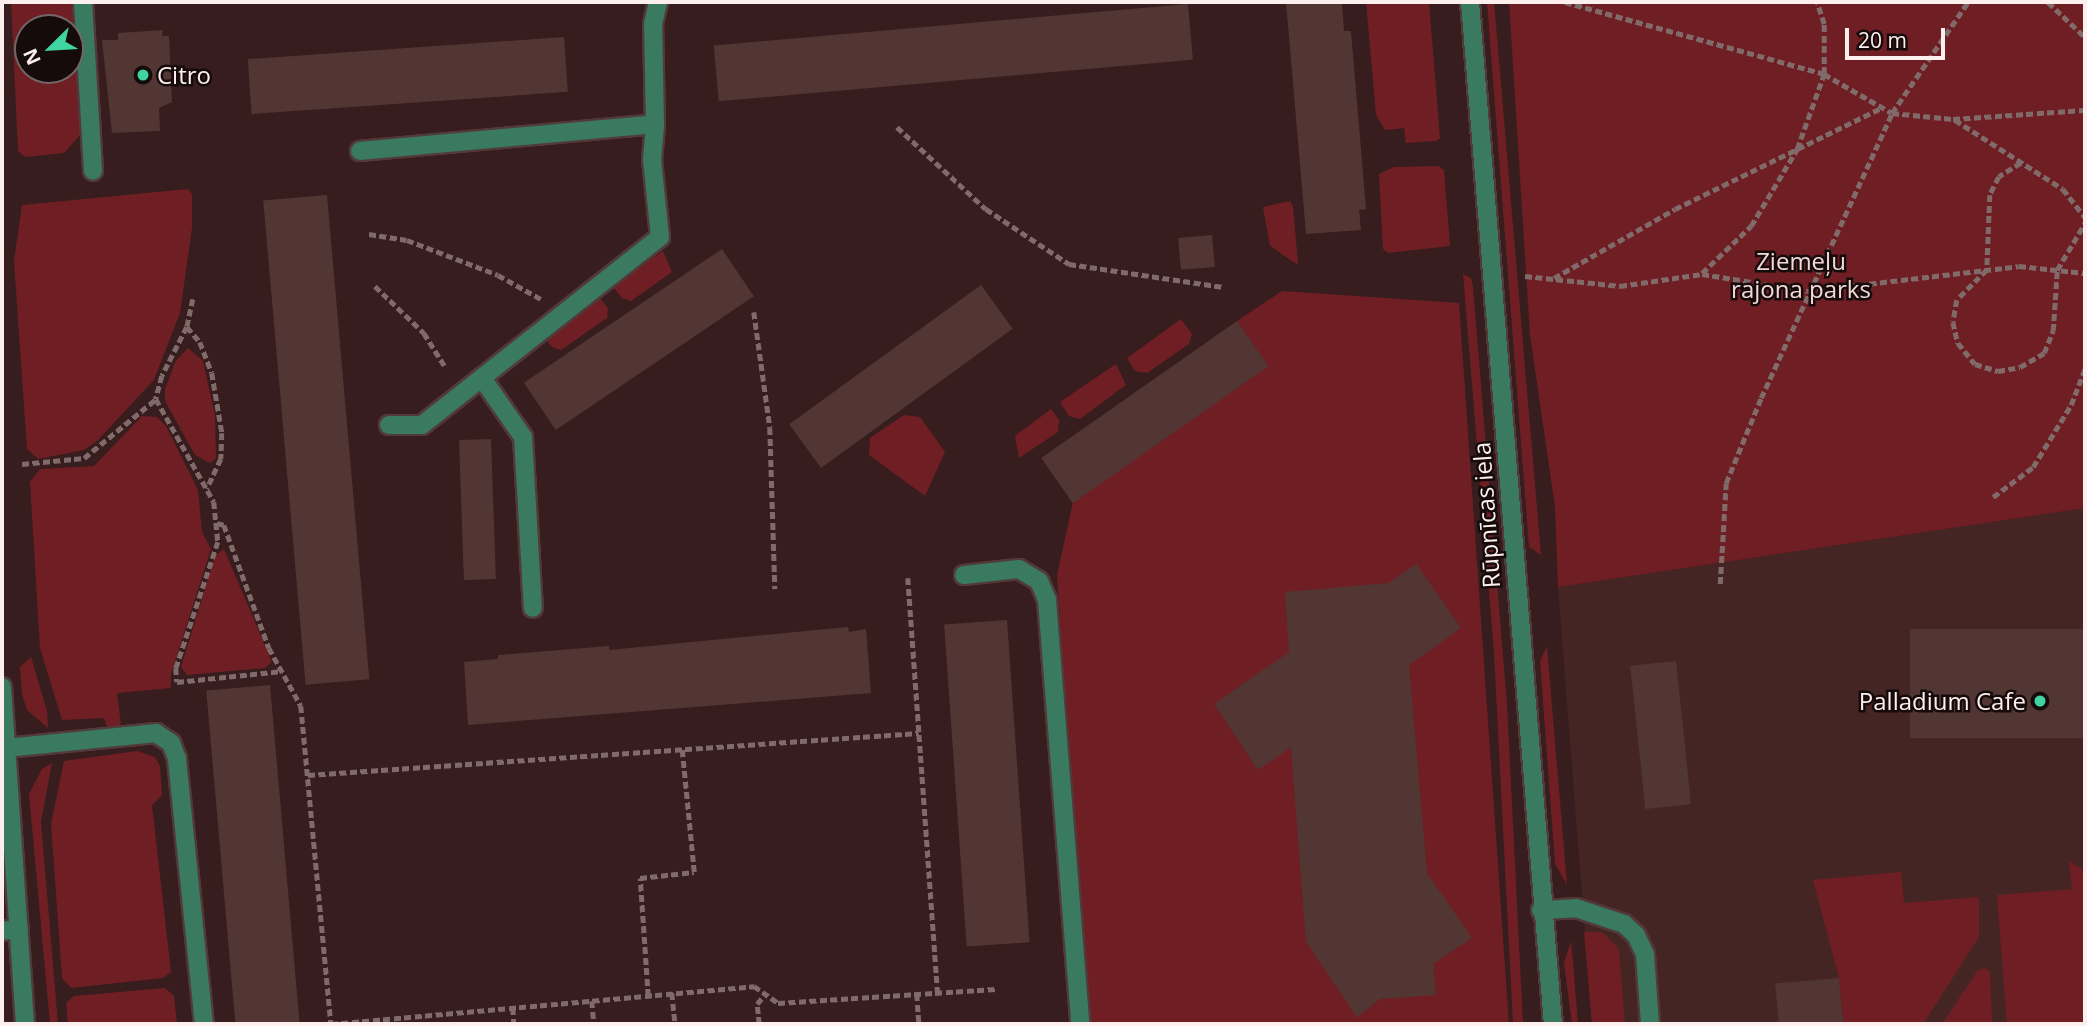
<!DOCTYPE html>
<html>
<head>
<meta charset="utf-8">
<style>
  body { margin:0 }
  #map { position:relative; width:2087px; height:1026px; overflow:hidden; background:#371d1d; font-family:"Open Sans",sans-serif }
  div>[style] { position:absolute }
  [style*='--x'] { left:calc(var(--x)*1px); top:calc(var(--y)*1px); width:calc(var(--w)*1px); rotate:calc(var(--a)*1deg) }
  .built>* { inset:0; background:#452524 }
  .green>* { inset:0; background:#6f1f23 }
  .building>* { inset:0; background:#513634; transform-origin:0 0 }
  .path>* { height:4.5px; margin-top:-2.25px; transform-origin:0; background:repeating-linear-gradient(90deg,#806a6a 0 7px,transparent 0 10.5px) }
  .roads { filter:drop-shadow(2px 0 #533a3a) drop-shadow(-2px 0 #533a3a) drop-shadow(0 2px #533a3a) drop-shadow(0 -2px #533a3a) }
  .lane>* { height:18px; margin:-9px; padding:0 9px; transform-origin:9px; border-radius:9px; background:#397a61 }
  .street>* { height:18px; margin:-9px; padding:0 9px; transform-origin:9px; border-radius:9px; background:#397a61 }
  .dots>* { width:19px; height:19px; translate:-50% -50%; box-sizing:border-box; border:4px solid #160b0b; border-radius:50% }
  span { translate:-50% -50%; white-space:nowrap; text-align:center; line-height:1.15; -webkit-text-stroke:5px #160b0b; paint-order:stroke }
  .poi-label { font-size:24px; color:#fdefee }
  .left { translate:0 -50%; text-align:left }
  .right { translate:-100% -50%; text-align:right }
  .park-label { font-size:24px; color:#f1d8d6 }
  .street-label { font-size:24px; color:#fdefee }
  .frame { position:absolute; inset:0; border:4px solid #fdefee; pointer-events:none }
  .north { position:absolute; left:14px; top:14px; width:70px; height:70px; box-sizing:border-box; background:#160b0b; border:2px solid #726666; border-radius:50%; rotate:246deg; font-size:19px; font-weight:700; line-height:28px; text-align:center; color:#fdefee }
  .north::after { content:''; display:block; margin:auto; width:24px; height:32px; background:#40d4a2; clip-path:polygon(50% 0,100% 100%,50% 72%,0 100%) }
  .scale { position:absolute; left:1845px; top:28px; width:100px; height:32px; box-sizing:border-box; border:4px solid #fdefee; border-top:0; padding-left:9px; font-size:21px; line-height:24px; white-space:nowrap; color:#fdefee; -webkit-text-stroke:5px #160b0b; paint-order:stroke }
</style>
</head>
<body>
<div id="map">
  <div class="built">
    <i style="clip-path:polygon(2085px 508px,2085px 1024px,1592px 1024px,1558px 587px)"></i>
  </div>
  <div class="green">
    <i style="clip-path:polygon(evenodd,11px 2px,73px 2px,81px 134px,64px 153px,25px 157px,18px 151px,11px 2px,28px 28px,70px 28px,70px 70px,28px 70px,28px 28px)"></i>
    <i style="clip-path:polygon(1366px 2px,1429px 2px,1440px 138px,1436px 141px,1406px 143px,1404px 128px,1385px 130px,1376px 115px)"></i>
    <i style="clip-path:polygon(1487px 2px,1494px 2px,1541px 555px,1529px 547px)"></i>
    <i style="clip-path:polygon(1509px 2px,2085px 2px,2085px 508px,1558px 587px,1555px 507px,1530px 335px)"></i>
    <i style="clip-path:polygon(1438px 166px,1444px 170px,1450px 246px,1388px 253px,1383px 249px,1379px 174px,1394px 167px)"></i>
    <i style="clip-path:polygon(188px 189px,192px 194px,192px 228px,180px 313px,154px 380px,96px 442px,84px 450px,38px 459px,27px 449px,14px 261px,22px 205px)"></i>
    <i style="clip-path:polygon(1290px 201px,1293px 206px,1298px 265px,1270px 246px,1263px 207px)"></i>
    <i style="clip-path:polygon(663px 251px,672px 272px,631px 301px,622px 298px,612px 286px)"></i>
    <i style="clip-path:polygon(1463px 274px,1471px 278px,1473px 287px,1507px 704px,1523px 1024px,1513px 1024px,1494px 653px)"></i>
    <i style="clip-path:polygon(1282px 291px,1459px 303px,1509px 1024px,1086px 1024px,1057px 575px,1073px 502px,1268px 366px,1237px 321px)"></i>
    <i style="clip-path:polygon(598px 296px,608px 308px,607px 318px,561px 350px,552px 347px,543px 336px)"></i>
    <i style="clip-path:polygon(1181px 319px,1192px 334px,1189px 344px,1147px 373px,1135px 371px,1127px 358px)"></i>
    <i style="clip-path:polygon(188px 348px,203px 361px,215px 415px,216px 458px,210px 463px,195px 455px,165px 401px,165px 390px,175px 362px)"></i>
    <i style="clip-path:polygon(1116px 364px,1126px 385px,1080px 419px,1069px 416px,1060px 402px)"></i>
    <i style="clip-path:polygon(1051px 409px,1059px 420px,1058px 432px,1019px 458px,1015px 436px)"></i>
    <i style="clip-path:polygon(904px 415px,920px 417px,945px 452px,925px 496px,869px 455px,870px 438px)"></i>
    <i style="clip-path:polygon(142px 416px,157px 417px,166px 426px,198px 490px,202px 532px,211px 549px,171px 674px,171px 688px,117px 693px,121px 724px,117px 727px,107px 727px,104px 718px,62px 720px,40px 648px,30px 482px,40px 469px,94px 466px)"></i>
    <i style="clip-path:polygon(224px 549px,272px 662px,265px 668px,187px 675px,181px 667px,215px 556px)"></i>
    <i style="clip-path:polygon(1547px 646px,1567px 885px,1555px 864px,1540px 661px)"></i>
    <i style="clip-path:polygon(31px 657px,47px 711px,48px 728px,27px 710px,22px 694px,20px 667px)"></i>
    <i style="clip-path:polygon(137px 751px,155px 757px,160px 766px,162px 795px,152px 805px,171px 972px,163px 978px,71px 988px,62px 978px,51px 824px,64px 761px)"></i>
    <i style="clip-path:polygon(52px 763px,41px 822px,58px 1024px,50px 1024px,29px 794px,42px 769px)"></i>
    <i style="clip-path:polygon(2069px 861px,2085px 871px,2085px 1024px,2007px 1024px,1997px 895px,2072px 889px)"></i>
    <i style="clip-path:polygon(1901px 872px,1904px 903px,1979px 897px,1979px 937px,1923px 1024px,1843px 1024px,1839px 978px,1813px 880px)"></i>
    <i style="clip-path:polygon(1584px 932px,1602px 932px,1619px 949px,1625px 1024px,1592px 1024px)"></i>
    <i style="clip-path:polygon(1571px 941px,1573px 961px,1578px 1024px,1572px 1024px,1564px 963px)"></i>
    <i style="clip-path:polygon(1985px 968px,1990px 972px,1992px 1024px,1942px 1024px,1978px 970px)"></i>
    <i style="clip-path:polygon(165px 988px,174px 996px,177px 1024px,68px 1024px,66px 1003px,74px 996px)"></i>
  </div>
  <div class="building">
    <i style="clip-path:polygon(1286px 2px,1342px 2px,1344px 31px,1351px 31px,1366px 209px,1359px 210px,1361px 230px,1306px 234px)"></i>
    <i style="left:1188px;top:4px;width:56px;height:476px;rotate:85deg"></i>
    <i style="clip-path:polygon(163px 30px,162px 36px,169px 36px,172px 102px,159px 108px,160px 131px,112px 133px,102px 40px,118px 40px,118px 33px)"></i>
    <i style="left:564px;top:37px;width:55px;height:317px;rotate:86deg"></i>
    <i style="left:327px;top:195px;width:486px;height:64px;rotate:85deg"></i>
    <i style="left:1212px;top:235px;width:32px;height:34px;rotate:85deg"></i>
    <i style="left:722px;top:249px;width:57px;height:239px;rotate:56deg"></i>
    <i style="left:981px;top:285px;width:54px;height:237px;rotate:54deg"></i>
    <i style="left:1237px;top:321px;width:55px;height:239px;rotate:55deg"></i>
    <i style="left:491px;top:439px;width:140px;height:32px;rotate:88deg"></i>
    <i style="clip-path:polygon(1416px 564px,1461px 628px,1409px 665px,1427px 873px,1472px 938px,1433px 964px,1436px 995px,1380px 999px,1357px 1017px,1306px 942px,1291px 747px,1258px 770px,1214px 704px,1289px 652px,1285px 592px,1389px 583px)"></i>
    <i style="left:1007px;top:620px;width:323px;height:63px;rotate:86deg"></i>
    <i style="clip-path:polygon(848px 627px,849px 632px,866px 629px,871px 693px,468px 725px,464px 662px,498px 659px,498px 655px,609px 646px,609px 650px)"></i>
    <i style="left:2085px;top:629px;width:109px;height:175px;rotate:90deg"></i>
    <i style="left:1676px;top:661px;width:144px;height:46px;rotate:84deg"></i>
    <i style="left:270px;top:685px;width:340px;height:64px;rotate:85deg"></i>
    <i style="left:1839px;top:978px;width:46px;height:64px;rotate:85deg"></i>
  </div>
  <div class="path">
    <i style="--x:1565;--y:2;--w:269;--a:15.5"></i>
    <i style="--x:1824;--y:74;--w:78;--a:29.8"></i>
    <i style="--x:1892;--y:113;--w:61;--a:5.6"></i>
    <i style="--x:1953;--y:119;--w:132;--a:-3.9"></i>
    <i style="--x:2048;--y:2;--w:51;--a:43.4"></i>
    <i style="--x:1955;--y:120;--w:128;--a:32.6"></i>
    <i style="--x:2063;--y:189;--w:36;--a:52"></i>
    <i style="--x:897;--y:127;--w:121;--a:42.7"></i>
    <i style="--x:986;--y:209;--w:100;--a:33.5"></i>
    <i style="--x:1069;--y:264;--w:156;--a:8.5"></i>
    <i style="--x:2021;--y:163;--w:26;--a:148"></i>
    <i style="--x:1999;--y:177;--w:20;--a:117"></i>
    <i style="--x:1990;--y:195;--w:75;--a:92.3"></i>
    <i style="--x:1987;--y:270;--w:42;--a:135"></i>
    <i style="--x:1957;--y:300;--w:22;--a:100"></i>
    <i style="--x:1953;--y:322;--w:22;--a:77"></i>
    <i style="--x:1958;--y:343;--w:27;--a:51"></i>
    <i style="--x:1975;--y:364;--w:24;--a:17"></i>
    <i style="--x:1998;--y:371;--w:22;--a:-10"></i>
    <i style="--x:2020;--y:367;--w:28;--a:-30"></i>
    <i style="--x:2044;--y:353;--w:24;--a:-68"></i>
    <i style="--x:2053;--y:331;--w:61;--a:-86.2"></i>
    <i style="--x:2057;--y:270;--w:55;--a:-59.2"></i>
    <i style="--x:369;--y:234;--w:38;--a:9"></i>
    <i style="--x:407;--y:240;--w:97;--a:21"></i>
    <i style="--x:498;--y:275;--w:49;--a:29.2"></i>
    <i style="--x:1702;--y:273;--w:68;--a:-43.8"></i>
    <i style="--x:1751;--y:226;--w:90;--a:-59.1"></i>
    <i style="--x:1797;--y:149;--w:80;--a:-70.2"></i>
    <i style="--x:1824;--y:74;--w:50;--a:-90"></i>
    <i style="--x:1824;--y:24;--w:23;--a:-108"></i>
    <i style="--x:1525;--y:276;--w:96;--a:6"></i>
    <i style="--x:1620;--y:286;--w:83;--a:-8.3"></i>
    <i style="--x:1702;--y:274;--w:106;--a:9.2"></i>
    <i style="--x:1807;--y:291;--w:213;--a:-6.7"></i>
    <i style="--x:2019;--y:266;--w:66;--a:6.1"></i>
    <i style="--x:1554;--y:278;--w:139;--a:-29.7"></i>
    <i style="--x:1675;--y:209;--w:229;--a:-26.1"></i>
    <i style="--x:375;--y:286;--w:68;--a:43.8"></i>
    <i style="--x:424;--y:333;--w:41;--a:57.8"></i>
    <i style="--x:193;--y:299;--w:29;--a:102"></i>
    <i style="--x:187;--y:327;--w:20;--a:49"></i>
    <i style="--x:200;--y:342;--w:33;--a:69"></i>
    <i style="--x:212;--y:373;--w:61;--a:80.5"></i>
    <i style="--x:222;--y:433;--w:26;--a:92"></i>
    <i style="--x:221;--y:459;--w:33;--a:115"></i>
    <i style="--x:754;--y:312;--w:117;--a:82.1"></i>
    <i style="--x:770;--y:428;--w:161;--a:88.2"></i>
    <i style="--x:187;--y:327;--w:55;--a:117"></i>
    <i style="--x:162;--y:376;--w:24;--a:105"></i>
    <i style="--x:156;--y:399;--w:118;--a:60.6"></i>
    <i style="--x:214;--y:502;--w:40;--a:84.3"></i>
    <i style="--x:218;--y:542;--w:133;--a:108.4"></i>
    <i style="--x:176;--y:668;--w:14;--a:86"></i>
    <i style="--x:177;--y:682;--w:106;--a:-6"></i>
    <i style="--x:22;--y:464;--w:62;--a:-5.5"></i>
    <i style="--x:84;--y:458;--w:93;--a:-39.3"></i>
    <i style="--x:1993;--y:497;--w:50;--a:-36.9"></i>
    <i style="--x:2033;--y:467;--w:73;--a:-58.5"></i>
    <i style="--x:2071;--y:405;--w:39;--a:-69"></i>
    <i style="--x:217;--y:523;--w:7;--a:16"></i>
    <i style="--x:224;--y:525;--w:131;--a:69.9"></i>
    <i style="--x:269;--y:648;--w:66;--a:61.1"></i>
    <i style="--x:301;--y:706;--w:319;--a:84.6"></i>
    <i style="--x:908;--y:578;--w:416;--a:85.9"></i>
    <i style="--x:1720;--y:584;--w:101;--a:-86.6"></i>
    <i style="--x:1726;--y:483;--w:92;--a:-67.6"></i>
    <i style="--x:1761;--y:398;--w:314;--a:-65.3"></i>
    <i style="--x:1892;--y:113;--w:135;--a:-55.6"></i>
    <i style="--x:308;--y:775;--w:612;--a:-3.93"></i>
    <i style="--x:672;--y:993;--w:31;--a:84"></i>
    <i style="--x:917;--y:994;--w:30;--a:86"></i>
    <i style="--x:648;--y:996;--w:118;--a:-93.9"></i>
    <i style="--x:640;--y:878;--w:54;--a:-6.3"></i>
    <i style="--x:694;--y:872;--w:124;--a:-95.6"></i>
    <i style="--x:592;--y:1001;--w:23;--a:85"></i>
    <i style="--x:513;--y:1008;--w:16;--a:86"></i>
    <i style="--x:331;--y:1024;--w:425;--a:-5.1"></i>
    <i style="--x:754;--y:986;--w:29;--a:35"></i>
    <i style="--x:778;--y:1003;--w:218;--a:-3.7"></i>
    <i style="--x:759;--y:1024;--w:20;--a:-96"></i>
    <i style="--x:757;--y:1004;--w:13;--a:-51"></i>
  </div>
  <div class="roads">
    <div class="lane">
      <i style="--x:83;--y:2;--w:169;--a:86.6"></i>
      <i style="--x:360;--y:151;--w:296;--a:-5.2"></i>
      <i style="--x:655;--y:124;--w:100;--a:-91.1"></i>
      <i style="--x:653;--y:24;--w:23;--a:-77"></i>
      <i style="--x:482;--y:378;--w:72;--a:55.2"></i>
      <i style="--x:523;--y:437;--w:171;--a:86.7"></i>
      <i style="--x:389;--y:425;--w:33;--a:0"></i>
      <i style="--x:422;--y:425;--w:303;--a:-38.3"></i>
      <i style="--x:660;--y:237;--w:77;--a:-95.9"></i>
      <i style="--x:652;--y:160;--w:36;--a:-85"></i>
      <i style="--x:964;--y:575;--w:55;--a:-6.2"></i>
      <i style="--x:1019;--y:569;--w:23;--a:31"></i>
      <i style="--x:1039;--y:581;--w:21;--a:67"></i>
      <i style="--x:1047;--y:600;--w:425;--a:85.5"></i>
      <i style="--x:6;--y:748;--w:151;--a:-5.7"></i>
      <i style="--x:156;--y:733;--w:18;--a:34"></i>
      <i style="--x:171;--y:743;--w:17;--a:69"></i>
      <i style="--x:177;--y:759;--w:266;--a:84.2"></i>
      <i style="--x:1541;--y:910;--w:35;--a:-3"></i>
      <i style="--x:1576;--y:908;--w:51;--a:18.4"></i>
      <i style="--x:1624;--y:924;--w:16;--a:43"></i>
      <i style="--x:1636;--y:935;--w:21;--a:65"></i>
      <i style="--x:1645;--y:954;--w:70;--a:85.9"></i>
      <i style="--x:2;--y:931;--w:17;--a:-7"></i>
    </div>
    <div class="street">
      <i style="--x:1470;--y:2;--w:1025;--a:85.36"></i>
      <i style="--x:2;--y:687;--w:338;--a:86.1"></i>
    </div>
  </div>
  <div class="dots">
    <i style="left:143px;top:75px;background:#40d4a2"></i>
    <i style="left:2040px;top:701px;background:#40d4a2"></i>
  </div>
  <div class="poi-label">
    <span class="left" style="left:157px;top:75px">Citro</span>
    <span class="right" style="left:2026px;top:701px">Palladium Cafe</span>
  </div>
  <div class="park-label">
    <span style="left:1801px;top:275px">Ziemeļu<br>rajona parks</span>
  </div>
  <div class="street-label">
    <span style="left:1486px;top:515px;rotate:-94deg">Rūpnīcas iela</span>
  </div>
  <div class="frame"></div>
  <div class="north">N</div>
  <div class="scale">20 m</div>
</div>
</body>
</html>
